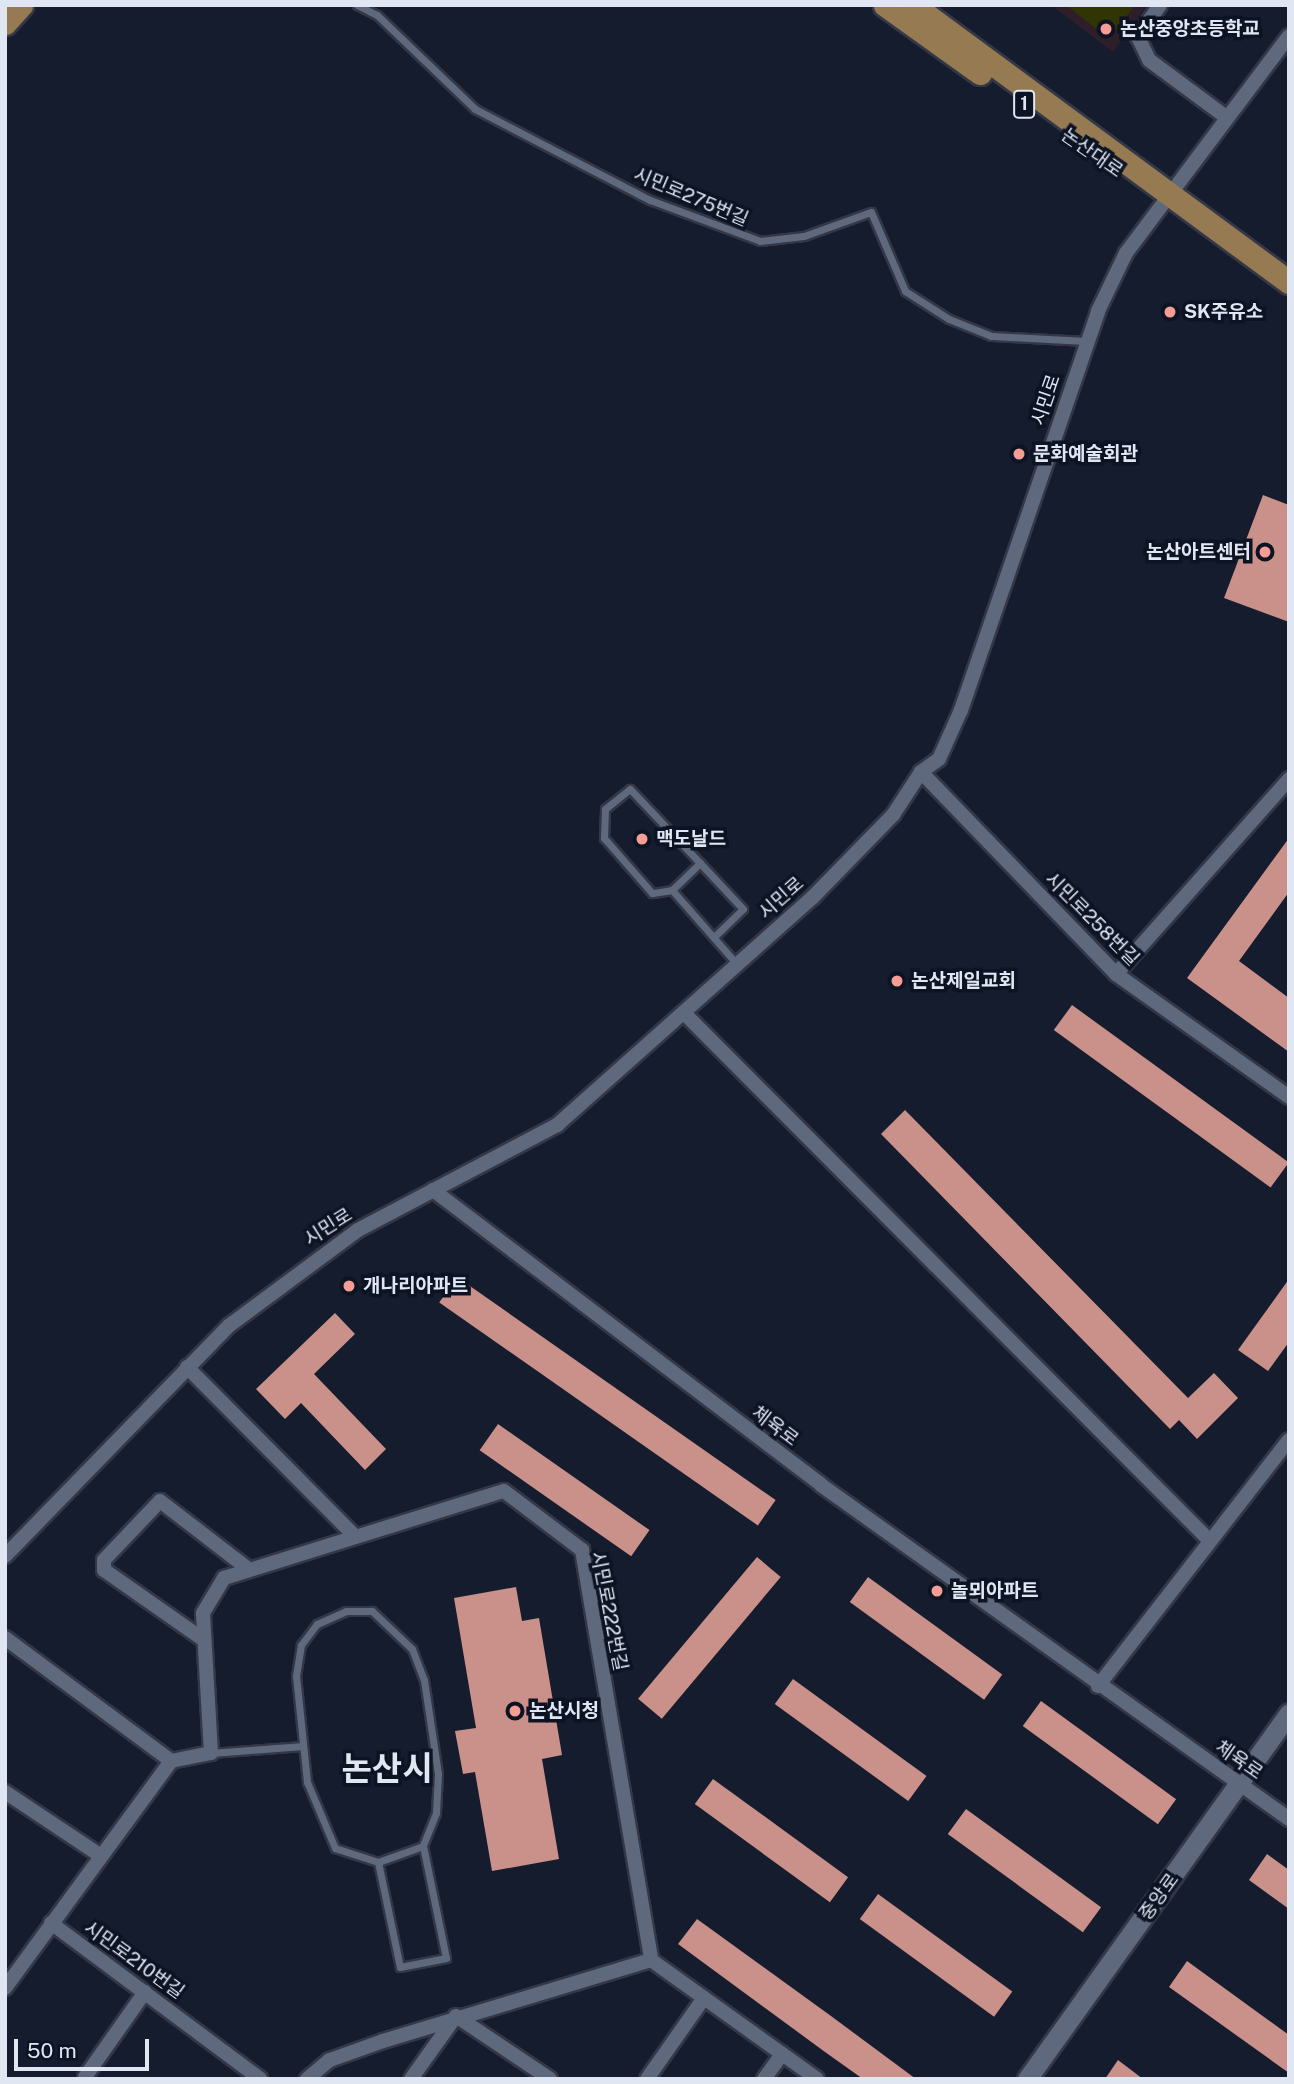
<!DOCTYPE html>
<html>
<head>
<meta charset="utf-8">
<style>
  body { margin:0 }
  #map { position:relative; width:1294px; height:2084px; overflow:hidden; background:#151c2d; font-family:"Public Sans","Noto Sans KR",sans-serif }
  div>[style] { position:absolute }
  [style*='--x'] { left:calc(var(--x)*1px); top:calc(var(--y)*1px); width:calc(var(--w)*1px); rotate:calc(var(--a)*1deg) }
  .education>* { inset:0; background:#2d1e29 }
  .green>* { inset:0; background:#313403 }
  .building>* { inset:0; background:#ca908a; transform-origin:0 0 }
  .roads { filter:drop-shadow(2px 0 #343746) drop-shadow(-2px 0 #343746) drop-shadow(0 2px #343746) drop-shadow(0 -2px #343746) }
  .lane>* { height:7px; margin:-3.5px; padding:0 3.5px; transform-origin:3.5px; border-radius:3.5px; background:#5f697e }
  .street>* { height:14px; margin:-7px; padding:0 7px; transform-origin:7px; border-radius:7px; background:#5f697e }
  .secondary>* { height:19px; margin:-9.5px; padding:0 9.5px; transform-origin:9.5px; border-radius:9.5px; background:#5f697e }
  .primary>* { height:23px; margin:-11.5px; padding:0 11.5px; transform-origin:11.5px; border-radius:11.5px; background:#967a52 }
  .dots>* { width:19px; height:19px; translate:-50% -50%; box-sizing:border-box; border:4px solid #0c1323; border-radius:50% }
  span { translate:-50% -50%; white-space:nowrap; text-align:center; line-height:1.15; -webkit-text-stroke:7px #0c1323; paint-order:stroke }
  .shield-label span { padding:2px 5px; background:#0c1323; border:2px solid; border-radius:5px; -webkit-text-stroke-width:0 }
  .shield-label { font-size:18px; color:#e1e6f3; font-weight:700 }
  .poi-label { font-size:19px; color:#e1e6f3; font-weight:700 }
  .left { translate:0 -50%; text-align:left }
  .right { translate:-100% -50%; text-align:right }
  .street-label { font-size:19px; color:#e1e6f3 }
  .town-label { font-size:33px; color:#e1e6f3; font-weight:700 }
  .frame { position:absolute; inset:0; border:7px solid #e1e6f3; pointer-events:none }
  .scale { position:absolute; left:14px; top:2039px; width:135px; height:32px; box-sizing:border-box; border:4px solid #e1e6f3; border-top:0; padding-left:9px; font-size:21px; line-height:24px; white-space:nowrap; color:#e1e6f3; -webkit-text-stroke:5px #0c1323; paint-order:stroke }
</style>
</head>
<body>
<div id="map">
  <div class="education">
    <i style="clip-path:polygon(1051px 5px,1147px 5px,1113px 52px)"></i>
  </div>
  <div class="green">
    <i style="clip-path:polygon(1066px 5px,1135px 5px,1109px 39px)"></i>
  </div>
  <div class="building">
    <i style="clip-path:polygon(1263px 495px,1289px 505px,1289px 622px,1224px 598px)"></i>
    <i style="clip-path:polygon(1289px 838px,1289px 892px,1239px 961px,1289px 998px,1289px 1052px,1187px 978px)"></i>
    <i style="left:1072px;top:1005px;width:268px;height:31px;rotate:36deg"></i>
    <i style="clip-path:polygon(905px 1110px,1188px 1398px,1214px 1373px,1238px 1398px,1197px 1439px,1179px 1420px,1170px 1429px,881px 1134px)"></i>
    <i style="left:457px;top:1277px;width:389px;height:31px;rotate:35deg"></i>
    <i style="clip-path:polygon(1289px 1279px,1289px 1342px,1268px 1371px,1238px 1350px)"></i>
    <i style="clip-path:polygon(335px 1313px,355px 1334px,314px 1374px,386px 1449px,365px 1470px,301px 1403px,285px 1419px,256px 1389px)"></i>
    <i style="left:498px;top:1424px;width:185px;height:32px;rotate:35deg"></i>
    <i style="left:757px;top:1557px;width:31px;height:185px;rotate:40deg"></i>
    <i style="left:868px;top:1577px;width:166px;height:31px;rotate:36deg"></i>
    <i style="clip-path:polygon(516px 1587px,522px 1621px,539px 1618px,562px 1755px,542px 1759px,559px 1859px,492px 1871px,475px 1772px,463px 1774px,455px 1731px,476px 1728px,454px 1598px)"></i>
    <i style="left:793px;top:1679px;width:165px;height:31px;rotate:36deg"></i>
    <i style="left:1041px;top:1701px;width:167px;height:31px;rotate:36deg"></i>
    <i style="left:713px;top:1779px;width:167px;height:31px;rotate:36deg"></i>
    <i style="left:966px;top:1809px;width:167px;height:31px;rotate:36deg"></i>
    <i style="clip-path:polygon(1267px 1854px,1289px 1870px,1289px 1909px,1249px 1880px)"></i>
    <i style="left:878px;top:1894px;width:166px;height:31px;rotate:36deg"></i>
    <i style="clip-path:polygon(697px 1919px,831px 2016px,916px 2079px,863px 2079px,825px 2052px,678px 1944px)"></i>
    <i style="clip-path:polygon(1187px 1961px,1289px 2035px,1289px 2073px,1169px 1987px)"></i>
    <i style="clip-path:polygon(1118px 2060px,1143px 2079px,1105px 2079px)"></i>
  </div>
  <div class="roads">
    <div class="lane">
      <i style="--x:357;--y:5;--w:22;--a:27"></i>
      <i style="--x:377;--y:15;--w:136;--a:43.8"></i>
      <i style="--x:475;--y:109;--w:197;--a:27.5"></i>
      <i style="--x:650;--y:200;--w:117;--a:20.4"></i>
      <i style="--x:760;--y:241;--w:44;--a:-6.5"></i>
      <i style="--x:804;--y:236;--w:71;--a:-19.7"></i>
      <i style="--x:871;--y:212;--w:86;--a:66.7"></i>
      <i style="--x:905;--y:291;--w:52;--a:32.5"></i>
      <i style="--x:949;--y:319;--w:45;--a:22"></i>
      <i style="--x:991;--y:336;--w:96;--a:3"></i>
      <i style="--x:672;--y:890;--w:20;--a:171"></i>
      <i style="--x:652;--y:893;--w:73;--a:-131.1"></i>
      <i style="--x:604;--y:838;--w:29;--a:-88"></i>
      <i style="--x:605;--y:809;--w:32;--a:-39"></i>
      <i style="--x:630;--y:789;--w:102;--a:46.6"></i>
      <i style="--x:716;--y:935;--w:37;--a:-44"></i>
      <i style="--x:743;--y:909;--w:63;--a:-133.1"></i>
      <i style="--x:700;--y:863;--w:39;--a:136"></i>
      <i style="--x:672;--y:890;--w:97;--a:48.8"></i>
      <i style="--x:346;--y:1611;--w:26;--a:0"></i>
      <i style="--x:372;--y:1611;--w:55;--a:43.5"></i>
      <i style="--x:412;--y:1649;--w:33;--a:69"></i>
      <i style="--x:424;--y:1680;--w:95;--a:81.5"></i>
      <i style="--x:438;--y:1774;--w:39;--a:93"></i>
      <i style="--x:436;--y:1813;--w:35;--a:112"></i>
      <i style="--x:423;--y:1846;--w:48;--a:160.4"></i>
      <i style="--x:378;--y:1862;--w:45;--a:-162"></i>
      <i style="--x:335;--y:1848;--w:72;--a:-113"></i>
      <i style="--x:307;--y:1782;--w:107;--a:-95.9"></i>
      <i style="--x:296;--y:1676;--w:31;--a:-81"></i>
      <i style="--x:301;--y:1645;--w:26;--a:-53"></i>
      <i style="--x:317;--y:1624;--w:32;--a:-24"></i>
      <i style="--x:211;--y:1753;--w:92;--a:-4.4"></i>
      <i style="--x:378;--y:1862;--w:107;--a:78.2"></i>
      <i style="--x:400;--y:1967;--w:47;--a:-11.1"></i>
      <i style="--x:446;--y:1958;--w:114;--a:-101.6"></i>
    </div>
    <div class="street">
      <i style="--x:1160;--y:5;--w:39;--a:125"></i>
      <i style="--x:1138;--y:37;--w:25;--a:64"></i>
      <i style="--x:1149;--y:60;--w:96;--a:36.5"></i>
      <i style="--x:921;--y:772;--w:281;--a:46"></i>
      <i style="--x:1116;--y:974;--w:212;--a:35.4"></i>
      <i style="--x:1116;--y:974;--w:261;--a:-48.4"></i>
      <i style="--x:684;--y:1013;--w:745;--a:45.11"></i>
      <i style="--x:433;--y:1190;--w:487;--a:37.2"></i>
      <i style="--x:821;--y:1485;--w:575;--a:35.51"></i>
      <i style="--x:187;--y:1367;--w:235;--a:45.2"></i>
      <i style="--x:5;--y:1556;--w:322;--a:-45.8"></i>
      <i style="--x:230;--y:1325;--w:159;--a:-36.6"></i>
      <i style="--x:358;--y:1230;--w:225;--a:-27.8"></i>
      <i style="--x:557;--y:1125;--w:341;--a:-41.7"></i>
      <i style="--x:812;--y:898;--w:116;--a:-45.7"></i>
      <i style="--x:893;--y:815;--w:51;--a:-56.9"></i>
      <i style="--x:921;--y:772;--w:22;--a:-36"></i>
      <i style="--x:939;--y:759;--w:54;--a:-65.8"></i>
      <i style="--x:961;--y:710;--w:422;--a:-71"></i>
      <i style="--x:1098;--y:311;--w:64;--a:-64.2"></i>
      <i style="--x:1126;--y:253;--w:271;--a:-53.1"></i>
      <i style="--x:5;--y:1638;--w:207;--a:36.5"></i>
      <i style="--x:204;--y:1640;--w:122;--a:-145"></i>
      <i style="--x:104;--y:1570;--w:10;--a:-90"></i>
      <i style="--x:104;--y:1560;--w:81;--a:-46.5"></i>
      <i style="--x:160;--y:1501;--w:110;--a:37.6"></i>
      <i style="--x:1098;--y:1686;--w:311;--a:-52.2"></i>
      <i style="--x:5;--y:1792;--w:115;--a:33.7"></i>
      <i style="--x:51;--y:1923;--w:261;--a:36.7"></i>
      <i style="--x:5;--y:1988;--w:281;--a:-53.8"></i>
      <i style="--x:171;--y:1761;--w:41;--a:-11.3"></i>
      <i style="--x:211;--y:1753;--w:140;--a:-93.3"></i>
      <i style="--x:203;--y:1613;--w:41;--a:-59"></i>
      <i style="--x:224;--y:1578;--w:293;--a:-17.3"></i>
      <i style="--x:504;--y:1491;--w:98;--a:37.1"></i>
      <i style="--x:582;--y:1550;--w:416;--a:80.4"></i>
      <i style="--x:651;--y:1960;--w:204;--a:35.6"></i>
      <i style="--x:85;--y:2077;--w:104;--a:-54.8"></i>
      <i style="--x:307;--y:2079;--w:30;--a:-40"></i>
      <i style="--x:330;--y:2060;--w:56;--a:-19.7"></i>
      <i style="--x:383;--y:2041;--w:280;--a:-16.8"></i>
      <i style="--x:411;--y:2079;--w:77;--a:-54.5"></i>
      <i style="--x:456;--y:2016;--w:113;--a:33.8"></i>
      <i style="--x:647;--y:2079;--w:99;--a:-54.9"></i>
      <i style="--x:764;--y:2079;--w:31;--a:-54"></i>
    </div>
    <div class="secondary">
      <i style="--x:1027;--y:2079;--w:450;--a:-54.4"></i>
    </div>
    <div class="primary">
      <i style="--x:885;--y:5;--w:117;--a:35.6"></i>
      <i style="--x:913;--y:5;--w:467;--a:36.4"></i>
      <i style="--x:5;--y:23;--w:24;--a:-48"></i>
    </div>
  </div>
  <div class="dots">
    <i style="left:1106px;top:29px;background:#f59c95"></i>
    <i style="left:1170px;top:312px;background:#f59c95"></i>
    <i style="left:1019px;top:454px;background:#f59c95"></i>
    <i style="left:1265px;top:552px;background:#f59c95"></i>
    <i style="left:642px;top:839px;background:#f59c95"></i>
    <i style="left:897px;top:981px;background:#f59c95"></i>
    <i style="left:349px;top:1286px;background:#f59c95"></i>
    <i style="left:937px;top:1591px;background:#f59c95"></i>
    <i style="left:515px;top:1711px;background:#f59c95"></i>
  </div>
  <div class="shield-label">
    <span style="left:1024px;top:104px">1</span>
  </div>
  <div class="poi-label">
    <span class="left" style="left:1120px;top:29px">논산중앙초등학교</span>
    <span class="left" style="left:1184px;top:312px">SK주유소</span>
    <span class="left" style="left:1033px;top:454px">문화예술회관</span>
    <span class="right" style="left:1251px;top:552px">논산아트센터</span>
    <span class="left" style="left:656px;top:839px">맥도날드</span>
    <span class="left" style="left:911px;top:981px">논산제일교회</span>
    <span class="left" style="left:363px;top:1286px">개나리아파트</span>
    <span class="left" style="left:951px;top:1591px">놀뫼아파트</span>
    <span class="left" style="left:529px;top:1711px">논산시청</span>
  </div>
  <div class="street-label">
    <span style="left:1092px;top:153px;rotate:35deg">논산대로</span>
    <span style="left:691px;top:197px;rotate:23deg">시민로275번길</span>
    <span style="left:1046px;top:400px;rotate:-71deg">시민로</span>
    <span style="left:781px;top:898px;rotate:-41deg">시민로</span>
    <span style="left:1092px;top:919px;rotate:45deg">시민로258번길</span>
    <span style="left:328px;top:1227px;rotate:-32deg">시민로</span>
    <span style="left:775px;top:1426px;rotate:37deg">체육로</span>
    <span style="left:609px;top:1611px;rotate:79deg">시민로222번길</span>
    <span style="left:1239px;top:1760px;rotate:35deg">체육로</span>
    <span style="left:1159px;top:1897px;rotate:-54deg">중앙로</span>
    <span style="left:134px;top:1960px;rotate:36deg">시민로210번길</span>
  </div>
  <div class="town-label">
    <span style="left:387px;top:1769px">논산시</span>
  </div>
  <div class="frame"></div>
  <div class="scale">50 m</div>
</div>
</body>
</html>
